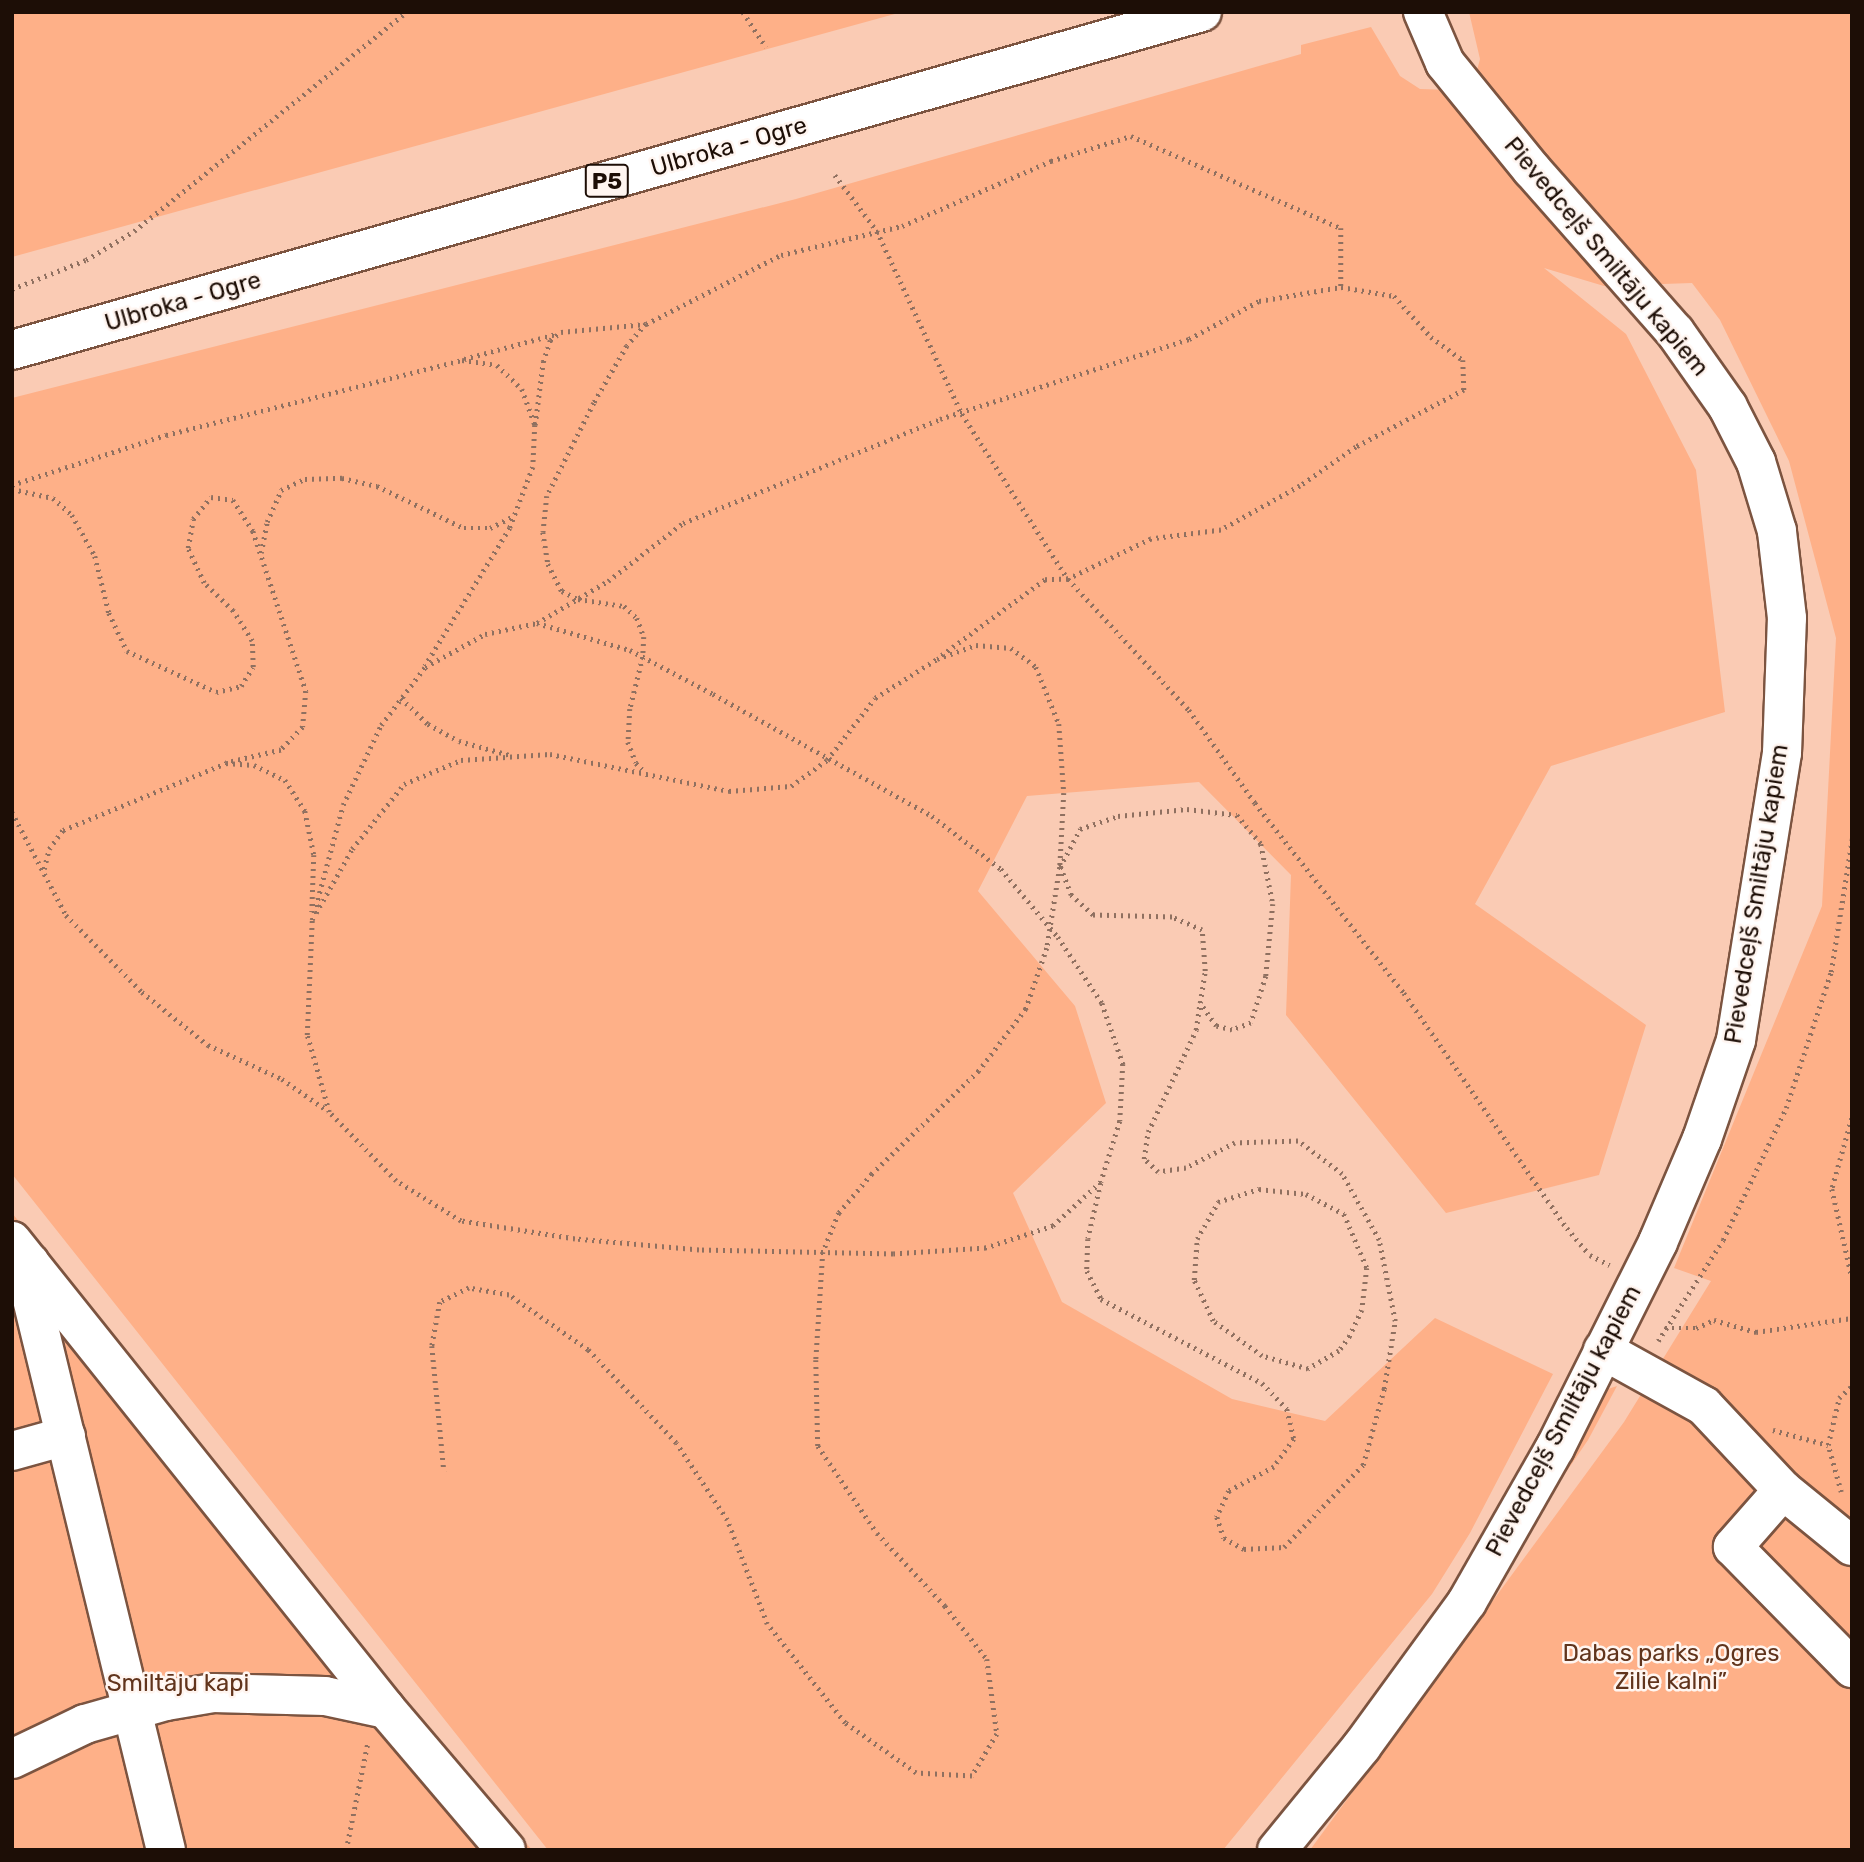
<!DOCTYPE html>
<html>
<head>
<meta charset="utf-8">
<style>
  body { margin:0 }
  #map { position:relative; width:1864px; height:1862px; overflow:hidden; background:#facbb4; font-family:Rubik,sans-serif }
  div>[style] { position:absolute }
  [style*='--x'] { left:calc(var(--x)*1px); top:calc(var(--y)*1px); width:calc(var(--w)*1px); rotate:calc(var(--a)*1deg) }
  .green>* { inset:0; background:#feb088 }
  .path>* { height:4.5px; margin-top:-2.25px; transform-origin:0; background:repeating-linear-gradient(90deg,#8f7060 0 2px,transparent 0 7px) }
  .roads { filter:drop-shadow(2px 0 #7c5440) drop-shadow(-2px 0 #7c5440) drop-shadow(0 2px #7c5440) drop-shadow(0 -2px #7c5440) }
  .minor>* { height:38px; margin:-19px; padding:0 19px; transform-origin:19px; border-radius:19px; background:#fff }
  .major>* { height:38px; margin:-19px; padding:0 19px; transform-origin:19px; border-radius:19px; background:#fff }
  span { translate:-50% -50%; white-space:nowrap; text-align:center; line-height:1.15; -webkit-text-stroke:5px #fff5f0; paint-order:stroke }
  .shield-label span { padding:2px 5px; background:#fff5f0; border:2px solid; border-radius:5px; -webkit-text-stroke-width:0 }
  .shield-label { font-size:23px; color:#1d0e06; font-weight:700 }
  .street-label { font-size:24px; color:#1d0e06 }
  .park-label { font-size:24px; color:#61341c }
  .frame { position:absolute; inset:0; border:14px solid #1d0e06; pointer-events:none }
</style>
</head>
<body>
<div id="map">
  <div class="green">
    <i style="clip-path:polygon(12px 12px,902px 12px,12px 257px)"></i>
    <i style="clip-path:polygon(1469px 12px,1852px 12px,1852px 1850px,1310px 1850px,1624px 1422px,1711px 1281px,1674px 1268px,1822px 906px,1836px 638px,1789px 461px,1720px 320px,1692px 283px,1604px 286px,1544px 268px,1626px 334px,1696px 470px,1725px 712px,1551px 766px,1475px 904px,1646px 1025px,1599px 1175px,1446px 1213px,1286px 1015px,1291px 875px,1199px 782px,1027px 796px,978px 891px,1075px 1006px,1106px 1103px,1013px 1193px,1062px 1302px,1232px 1399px,1325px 1421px,1435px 1318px,1553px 1374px,1470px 1533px,1432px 1594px,1223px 1850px,548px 1850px,12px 1174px,12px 398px,796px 199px,1301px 54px,1301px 45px,1371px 27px,1400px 76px,1420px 89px,1452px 90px,1475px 78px,1480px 59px)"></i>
    <i style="clip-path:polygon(12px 1213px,354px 1638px,532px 1850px,12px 1850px)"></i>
    <i style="clip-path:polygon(1617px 1386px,1588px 1440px,1560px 1481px,1599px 1392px)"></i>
  </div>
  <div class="path">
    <i style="--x:743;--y:12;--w:42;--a:56.7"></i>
    <i style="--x:835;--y:175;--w:70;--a:53.1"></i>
    <i style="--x:877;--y:231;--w:202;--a:65.1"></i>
    <i style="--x:962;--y:414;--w:196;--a:57.3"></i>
    <i style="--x:1068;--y:579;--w:178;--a:47.3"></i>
    <i style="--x:1189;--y:710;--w:114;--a:54.6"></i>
    <i style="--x:1255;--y:803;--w:241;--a:51.9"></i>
    <i style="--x:1404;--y:993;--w:286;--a:55.3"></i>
    <i style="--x:1567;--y:1228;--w:35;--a:50"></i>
    <i style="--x:1590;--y:1255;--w:22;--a:27"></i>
    <i style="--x:12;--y:289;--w:79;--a:-21.4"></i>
    <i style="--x:86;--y:260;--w:56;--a:-31.1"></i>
    <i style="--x:134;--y:231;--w:349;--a:-38.8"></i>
    <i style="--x:646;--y:324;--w:29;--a:131"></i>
    <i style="--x:627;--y:346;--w:66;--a:120.1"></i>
    <i style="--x:594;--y:403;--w:104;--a:116.8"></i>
    <i style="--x:547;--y:496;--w:36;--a:96"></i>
    <i style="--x:543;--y:532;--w:32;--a:81"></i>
    <i style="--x:548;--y:564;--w:30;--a:63"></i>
    <i style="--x:562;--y:591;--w:18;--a:27"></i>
    <i style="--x:578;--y:599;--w:47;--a:8.7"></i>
    <i style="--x:624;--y:606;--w:18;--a:43"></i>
    <i style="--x:637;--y:618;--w:20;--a:70"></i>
    <i style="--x:644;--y:637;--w:20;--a:93"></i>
    <i style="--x:643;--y:657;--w:54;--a:104"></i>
    <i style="--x:630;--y:709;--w:33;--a:93"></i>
    <i style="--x:628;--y:742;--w:22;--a:69"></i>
    <i style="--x:636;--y:763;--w:14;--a:45"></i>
    <i style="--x:464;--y:359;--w:95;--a:-15.2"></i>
    <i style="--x:535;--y:425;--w:64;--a:-82.8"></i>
    <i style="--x:543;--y:362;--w:23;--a:-72"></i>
    <i style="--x:550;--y:340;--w:14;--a:-36"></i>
    <i style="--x:561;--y:332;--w:85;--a:-5.4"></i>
    <i style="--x:646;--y:324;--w:152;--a:-27.1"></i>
    <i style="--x:781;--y:255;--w:124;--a:-13.5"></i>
    <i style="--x:902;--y:226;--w:163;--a:-23.6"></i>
    <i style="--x:1051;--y:161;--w:84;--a:-17.4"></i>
    <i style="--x:1131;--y:136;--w:229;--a:23.7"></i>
    <i style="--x:1341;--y:228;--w:59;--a:90"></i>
    <i style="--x:1341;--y:287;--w:54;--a:9.6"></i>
    <i style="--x:1394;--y:296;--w:55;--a:47.9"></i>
    <i style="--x:1431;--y:337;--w:39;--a:36"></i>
    <i style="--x:1463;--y:360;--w:30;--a:88"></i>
    <i style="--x:1464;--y:390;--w:122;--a:152.2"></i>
    <i style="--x:1356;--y:447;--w:68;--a:145.1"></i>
    <i style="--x:1300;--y:486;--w:90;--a:150.9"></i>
    <i style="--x:1221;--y:530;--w:71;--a:172.7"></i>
    <i style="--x:1151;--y:539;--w:92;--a:154.3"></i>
    <i style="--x:1068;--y:579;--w:23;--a:178"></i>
    <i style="--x:1045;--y:580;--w:129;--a:143.8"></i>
    <i style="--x:12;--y:485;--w:162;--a:-18"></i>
    <i style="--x:166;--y:435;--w:305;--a:-14.2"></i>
    <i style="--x:462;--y:360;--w:35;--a:8"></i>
    <i style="--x:497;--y:365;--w:35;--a:44"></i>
    <i style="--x:522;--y:389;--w:38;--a:70"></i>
    <i style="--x:535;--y:425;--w:42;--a:92.7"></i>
    <i style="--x:533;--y:467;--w:65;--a:110.7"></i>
    <i style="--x:510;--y:528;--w:162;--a:121.6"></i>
    <i style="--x:12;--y:489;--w:42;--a:12.4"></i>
    <i style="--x:53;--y:498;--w:25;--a:42"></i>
    <i style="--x:72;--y:515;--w:47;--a:60.7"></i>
    <i style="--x:95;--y:556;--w:59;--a:76.2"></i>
    <i style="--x:109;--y:613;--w:42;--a:64.7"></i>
    <i style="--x:127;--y:651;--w:98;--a:24.7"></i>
    <i style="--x:216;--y:692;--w:26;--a:-13"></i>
    <i style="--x:241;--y:686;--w:22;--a:-58"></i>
    <i style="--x:253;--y:667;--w:26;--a:-92"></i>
    <i style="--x:252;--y:641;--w:36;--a:-122"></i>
    <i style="--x:233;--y:611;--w:40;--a:-136"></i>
    <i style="--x:204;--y:583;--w:38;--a:-115"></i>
    <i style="--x:188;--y:548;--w:29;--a:-80"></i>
    <i style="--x:193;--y:519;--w:28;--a:-51"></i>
    <i style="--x:211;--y:497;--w:22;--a:8"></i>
    <i style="--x:233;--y:500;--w:37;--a:57"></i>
    <i style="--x:253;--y:531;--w:169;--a:71.7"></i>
    <i style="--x:306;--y:691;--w:36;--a:95"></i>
    <i style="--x:303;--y:727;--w:32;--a:134"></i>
    <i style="--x:281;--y:750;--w:57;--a:166.7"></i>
    <i style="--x:261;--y:553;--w:32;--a:-79"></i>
    <i style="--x:267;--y:522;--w:35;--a:-66"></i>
    <i style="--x:281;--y:490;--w:26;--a:-25"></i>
    <i style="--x:305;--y:479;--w:37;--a:-2"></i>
    <i style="--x:342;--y:478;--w:36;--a:13"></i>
    <i style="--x:377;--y:486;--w:97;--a:25.8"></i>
    <i style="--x:464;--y:528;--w:26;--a:0"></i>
    <i style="--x:490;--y:528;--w:27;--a:-27"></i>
    <i style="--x:537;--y:623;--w:97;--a:16.2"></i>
    <i style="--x:630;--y:650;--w:94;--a:27.9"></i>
    <i style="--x:713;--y:694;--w:251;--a:29.1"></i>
    <i style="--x:932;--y:816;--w:87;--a:37.5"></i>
    <i style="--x:1001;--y:869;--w:89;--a:50"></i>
    <i style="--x:1058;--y:937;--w:79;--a:56.3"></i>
    <i style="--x:1102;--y:1003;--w:65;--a:71"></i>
    <i style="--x:1123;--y:1064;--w:57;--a:93"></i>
    <i style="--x:1120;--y:1121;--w:64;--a:107.3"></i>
    <i style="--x:1101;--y:1182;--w:65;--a:137.5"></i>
    <i style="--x:1053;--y:1226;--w:71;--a:161.8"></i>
    <i style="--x:986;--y:1248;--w:93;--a:176.3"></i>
    <i style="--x:893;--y:1254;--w:194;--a:-178.8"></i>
    <i style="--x:699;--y:1250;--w:124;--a:-174.9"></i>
    <i style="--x:575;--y:1239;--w:115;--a:-171"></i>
    <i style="--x:461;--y:1221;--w:76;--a:-148.4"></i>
    <i style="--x:396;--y:1181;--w:96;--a:-134.2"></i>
    <i style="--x:329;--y:1112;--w:80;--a:-105.9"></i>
    <i style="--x:307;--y:1035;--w:115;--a:-87.5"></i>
    <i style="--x:312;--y:920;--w:119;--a:-74.9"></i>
    <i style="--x:343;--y:805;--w:89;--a:-64.6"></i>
    <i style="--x:381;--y:725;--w:73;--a:-52.8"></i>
    <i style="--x:425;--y:667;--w:68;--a:-28.8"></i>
    <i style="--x:485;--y:634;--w:53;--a:-11.9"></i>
    <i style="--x:537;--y:623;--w:82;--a:-30.6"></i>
    <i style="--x:608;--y:581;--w:95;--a:-37.7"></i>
    <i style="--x:683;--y:523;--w:277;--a:-22"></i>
    <i style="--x:940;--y:419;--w:262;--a:-17.8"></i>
    <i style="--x:1189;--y:339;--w:80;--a:-28.5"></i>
    <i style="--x:1259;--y:301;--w:83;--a:-9.7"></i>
    <i style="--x:401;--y:698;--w:37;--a:44"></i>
    <i style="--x:428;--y:724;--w:35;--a:29"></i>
    <i style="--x:459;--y:741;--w:53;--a:15.4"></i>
    <i style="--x:12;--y:812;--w:116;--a:62.3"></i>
    <i style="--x:66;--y:915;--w:108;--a:45.4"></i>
    <i style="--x:142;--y:992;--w:85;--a:38.8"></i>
    <i style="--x:208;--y:1045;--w:81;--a:24.7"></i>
    <i style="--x:282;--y:1079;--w:56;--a:34.8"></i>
    <i style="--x:44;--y:869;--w:21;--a:-76"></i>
    <i style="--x:49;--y:849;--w:24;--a:-54"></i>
    <i style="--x:63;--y:830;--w:176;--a:-22.3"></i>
    <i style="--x:226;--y:763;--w:28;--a:4"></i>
    <i style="--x:254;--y:765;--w:34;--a:26"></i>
    <i style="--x:285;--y:780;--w:37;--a:57"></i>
    <i style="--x:305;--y:811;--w:45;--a:78.4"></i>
    <i style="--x:314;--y:855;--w:57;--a:92"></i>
    <i style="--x:316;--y:913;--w:73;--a:-60.6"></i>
    <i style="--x:352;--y:849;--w:83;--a:-51.3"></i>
    <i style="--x:404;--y:784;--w:62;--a:-22.8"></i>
    <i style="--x:461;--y:760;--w:89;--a:-3.9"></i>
    <i style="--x:550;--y:754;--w:183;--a:11.7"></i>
    <i style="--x:729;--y:791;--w:62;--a:-4.6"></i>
    <i style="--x:791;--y:786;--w:44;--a:-35.8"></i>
    <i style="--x:827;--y:760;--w:78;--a:-52.3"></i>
    <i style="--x:875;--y:698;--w:73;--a:-32.2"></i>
    <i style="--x:937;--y:659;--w:41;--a:-19.7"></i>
    <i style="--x:976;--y:645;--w:35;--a:5"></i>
    <i style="--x:1011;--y:648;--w:31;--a:37"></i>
    <i style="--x:1036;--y:667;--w:61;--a:68"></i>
    <i style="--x:1059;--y:724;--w:69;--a:85.9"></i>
    <i style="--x:1064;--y:793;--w:74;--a:93.1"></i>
    <i style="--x:1060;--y:867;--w:82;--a:99.1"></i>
    <i style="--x:1047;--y:948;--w:65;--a:109"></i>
    <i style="--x:1026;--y:1009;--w:78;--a:127.2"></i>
    <i style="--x:979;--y:1071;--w:149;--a:136.1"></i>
    <i style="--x:872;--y:1174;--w:51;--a:130.2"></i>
    <i style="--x:839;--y:1213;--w:42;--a:112.3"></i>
    <i style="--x:823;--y:1252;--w:108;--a:93.7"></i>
    <i style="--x:816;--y:1360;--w:86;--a:88.7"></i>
    <i style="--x:818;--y:1446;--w:105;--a:55.9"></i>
    <i style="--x:877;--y:1533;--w:100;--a:47"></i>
    <i style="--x:945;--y:1606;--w:68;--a:51.6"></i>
    <i style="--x:987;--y:1659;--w:76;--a:82.4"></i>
    <i style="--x:997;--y:1734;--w:49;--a:120.8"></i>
    <i style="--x:972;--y:1776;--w:56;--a:-176.9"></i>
    <i style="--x:916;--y:1773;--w:87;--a:-144.8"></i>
    <i style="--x:845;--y:1723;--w:126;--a:-128.2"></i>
    <i style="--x:767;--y:1624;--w:111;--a:-111"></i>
    <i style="--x:727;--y:1520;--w:92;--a:-123.5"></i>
    <i style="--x:676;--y:1443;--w:128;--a:-133.4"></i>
    <i style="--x:588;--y:1350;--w:96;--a:-145.2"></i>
    <i style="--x:509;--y:1295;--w:41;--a:-170.1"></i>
    <i style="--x:469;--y:1288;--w:32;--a:154"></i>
    <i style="--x:440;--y:1302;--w:45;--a:100.3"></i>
    <i style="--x:432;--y:1346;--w:126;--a:84.5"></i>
    <i style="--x:1852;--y:1118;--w:74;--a:105.7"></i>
    <i style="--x:1832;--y:1189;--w:91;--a:77.3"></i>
    <i style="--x:1101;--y:1183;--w:57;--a:103.1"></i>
    <i style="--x:1088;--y:1239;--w:32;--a:92"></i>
    <i style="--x:1087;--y:1271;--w:31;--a:63"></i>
    <i style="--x:1101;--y:1299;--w:182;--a:27.6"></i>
    <i style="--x:1262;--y:1383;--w:36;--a:46"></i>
    <i style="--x:1287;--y:1409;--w:31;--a:77"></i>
    <i style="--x:1294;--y:1439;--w:34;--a:126"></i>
    <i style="--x:1274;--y:1467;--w:51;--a:151.9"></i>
    <i style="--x:1229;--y:1491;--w:29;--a:115"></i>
    <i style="--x:1217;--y:1517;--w:22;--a:72"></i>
    <i style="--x:1224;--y:1538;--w:23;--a:29"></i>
    <i style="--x:1244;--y:1549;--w:40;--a:-2.9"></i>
    <i style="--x:1284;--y:1547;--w:114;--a:-46.1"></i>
    <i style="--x:1363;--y:1465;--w:79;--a:-74.6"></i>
    <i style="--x:1384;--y:1389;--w:69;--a:-80.8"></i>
    <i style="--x:1395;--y:1321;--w:83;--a:-101.2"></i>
    <i style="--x:1379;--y:1240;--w:76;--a:-119.3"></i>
    <i style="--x:1342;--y:1174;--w:55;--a:-143.1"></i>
    <i style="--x:1298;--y:1141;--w:63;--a:178.2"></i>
    <i style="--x:1235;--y:1143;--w:55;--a:153"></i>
    <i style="--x:1186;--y:1168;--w:28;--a:172"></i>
    <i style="--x:1158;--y:1172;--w:19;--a:-137"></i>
    <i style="--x:1144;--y:1159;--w:27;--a:-82"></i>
    <i style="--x:1148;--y:1132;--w:113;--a:-64.8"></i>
    <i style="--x:1196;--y:1030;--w:27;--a:-82"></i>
    <i style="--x:1200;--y:1003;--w:32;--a:-81"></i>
    <i style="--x:1205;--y:971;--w:41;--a:-94.2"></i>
    <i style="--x:1202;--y:930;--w:33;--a:-157"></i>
    <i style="--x:1172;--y:917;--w:79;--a:-178.5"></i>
    <i style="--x:1093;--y:915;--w:30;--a:-138"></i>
    <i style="--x:1071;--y:895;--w:30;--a:-111"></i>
    <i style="--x:1060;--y:867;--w:43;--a:-62.2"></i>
    <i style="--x:1080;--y:829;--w:40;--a:-18.9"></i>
    <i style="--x:1118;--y:816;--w:69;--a:-5.8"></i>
    <i style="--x:1187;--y:809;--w:50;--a:6.8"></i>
    <i style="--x:1237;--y:815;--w:38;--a:50"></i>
    <i style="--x:1261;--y:844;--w:61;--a:78.7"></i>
    <i style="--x:1273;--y:904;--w:72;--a:95.6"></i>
    <i style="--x:1266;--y:976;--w:49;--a:107.7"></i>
    <i style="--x:1251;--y:1023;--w:20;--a:160"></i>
    <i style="--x:1232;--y:1030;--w:16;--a:-166"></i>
    <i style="--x:1216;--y:1026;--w:28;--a:-125"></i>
    <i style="--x:1259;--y:1189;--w:47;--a:6.1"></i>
    <i style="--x:1306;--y:1194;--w:43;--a:27.8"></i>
    <i style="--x:1344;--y:1214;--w:59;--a:66.9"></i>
    <i style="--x:1367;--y:1268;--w:42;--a:96.8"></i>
    <i style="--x:1362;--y:1310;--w:29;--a:115"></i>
    <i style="--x:1350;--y:1336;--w:19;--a:126"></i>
    <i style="--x:1339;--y:1351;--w:36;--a:150"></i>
    <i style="--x:1308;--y:1369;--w:48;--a:-164.2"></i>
    <i style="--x:1262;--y:1356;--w:60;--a:-144.5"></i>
    <i style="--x:1213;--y:1321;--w:45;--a:-114.9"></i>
    <i style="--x:1194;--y:1280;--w:41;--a:-85.8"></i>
    <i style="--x:1197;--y:1239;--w:43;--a:-60.4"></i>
    <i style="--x:1218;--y:1202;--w:43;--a:-17.6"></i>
    <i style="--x:1665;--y:1328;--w:31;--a:0"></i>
    <i style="--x:1696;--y:1328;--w:20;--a:-24"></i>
    <i style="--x:1714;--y:1320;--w:44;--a:15.9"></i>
    <i style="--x:1756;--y:1332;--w:97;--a:-8.3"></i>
    <i style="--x:1658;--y:1341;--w:120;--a:-57.2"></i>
    <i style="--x:1723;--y:1240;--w:146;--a:-64.5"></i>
    <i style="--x:1786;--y:1108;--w:143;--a:-71.7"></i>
    <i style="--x:1831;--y:972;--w:135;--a:-81"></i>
    <i style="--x:1773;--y:1430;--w:57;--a:15.3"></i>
    <i style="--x:1841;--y:1492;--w:49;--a:-105.5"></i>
    <i style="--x:1828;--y:1445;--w:48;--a:-76.8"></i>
    <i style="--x:1839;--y:1398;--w:18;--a:-43"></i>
    <i style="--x:346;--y:1850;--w:111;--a:-78.6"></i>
  </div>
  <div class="roads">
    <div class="minor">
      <i style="--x:12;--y:1241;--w:599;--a:51.37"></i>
      <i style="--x:30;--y:1263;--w:28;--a:90"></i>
      <i style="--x:30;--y:1291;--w:575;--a:76.33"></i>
      <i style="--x:1603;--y:1350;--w:115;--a:29"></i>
      <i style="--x:1704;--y:1406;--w:115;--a:46.8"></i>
      <i style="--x:1783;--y:1490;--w:89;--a:39.1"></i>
      <i style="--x:12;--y:1451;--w:56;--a:-15.5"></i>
      <i style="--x:1783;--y:1490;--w:76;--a:131.3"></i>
      <i style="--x:1733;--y:1547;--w:170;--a:45.5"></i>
      <i style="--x:12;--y:1759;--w:81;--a:-25.6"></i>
      <i style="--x:85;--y:1724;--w:84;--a:-15.9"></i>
      <i style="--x:166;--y:1701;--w:48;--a:-9.7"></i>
      <i style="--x:213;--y:1693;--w:112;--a:1.5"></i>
      <i style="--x:325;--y:1696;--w:62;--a:12"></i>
      <i style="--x:386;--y:1709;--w:185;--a:49.6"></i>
      <i style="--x:1277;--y:1850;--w:134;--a:-50.7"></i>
      <i style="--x:1362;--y:1746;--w:178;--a:-53.9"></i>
      <i style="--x:1467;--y:1602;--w:177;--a:-60.3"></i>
      <i style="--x:1555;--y:1448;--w:230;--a:-63.4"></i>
      <i style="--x:1658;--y:1242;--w:112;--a:-66.9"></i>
      <i style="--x:1702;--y:1139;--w:105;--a:-71"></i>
      <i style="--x:1736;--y:1040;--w:291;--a:-80.9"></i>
      <i style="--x:1782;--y:753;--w:135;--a:-87.9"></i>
      <i style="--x:1787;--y:618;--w:88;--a:-96.6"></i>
      <i style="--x:1777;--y:531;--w:72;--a:-106.9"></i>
      <i style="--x:1756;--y:462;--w:62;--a:-117"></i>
      <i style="--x:1728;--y:407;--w:92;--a:-125.2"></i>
      <i style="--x:1675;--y:332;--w:216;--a:-131.4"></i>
      <i style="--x:1532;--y:170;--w:138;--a:-129.1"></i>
      <i style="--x:1445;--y:63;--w:56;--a:-113.3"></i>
    </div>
    <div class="major">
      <i style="--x:12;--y:350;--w:1237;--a:-15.86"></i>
    </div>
  </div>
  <div class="shield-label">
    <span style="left:607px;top:181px">P5</span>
  </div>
  <div class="street-label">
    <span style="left:729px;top:147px;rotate:-16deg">Ulbroka - Ogre</span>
    <span style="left:1606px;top:257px;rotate:50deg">Pievedceļš Smiltāju kapiem</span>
    <span style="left:183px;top:302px;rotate:-16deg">Ulbroka - Ogre</span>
    <span style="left:1757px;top:894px;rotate:-81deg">Pievedceļš Smiltāju kapiem</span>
    <span style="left:1564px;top:1421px;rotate:-62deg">Pievedceļš Smiltāju kapiem</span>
  </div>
  <div class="park-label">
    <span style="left:1671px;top:1668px">Dabas parks „Ogres<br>Zilie kalni”</span>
    <span style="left:178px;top:1684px">Smiltāju kapi</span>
  </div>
  <div class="frame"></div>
</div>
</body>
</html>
